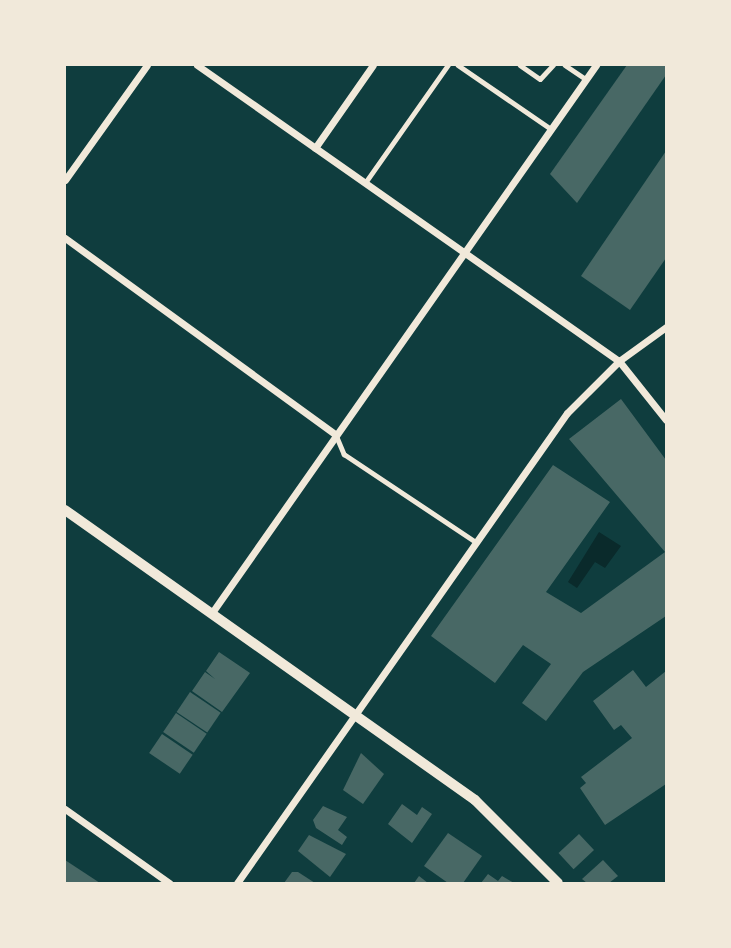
<!DOCTYPE html>
<html>
<head>
<meta charset="utf-8">
<style>
  body { margin:0 }
  #map { position:relative; width:731px; height:948px; overflow:hidden; background:#0f3d3e; font-family:"Roboto Condensed",sans-serif }
  div>[style] { position:absolute }
  [style*='--x'] { left:calc(var(--x)*1px); top:calc(var(--y)*1px); width:calc(var(--w)*1px); rotate:calc(var(--a)*1deg) }
  .water>* { inset:0; background:#0a2a2b }
  .building>* { inset:0; background:#486865; transform-origin:0 0 }
  .service>* { height:4.5px; margin:-2.25px; padding:0 2.25px; transform-origin:2.25px; border-radius:2.25px; background:#f1e9da }
  .minor>* { height:7px; margin:-3.5px; padding:0 3.5px; transform-origin:3.5px; border-radius:3.5px; background:#f1e9da }
  .tertiary>* { height:10px; margin:-5px; padding:0 5px; transform-origin:5px; border-radius:5px; background:#f1e9da }
  span { translate:-50% -50%; white-space:nowrap; text-align:center; line-height:1.15; -webkit-text-stroke:5px #f1e9da; paint-order:stroke }
  .frame { position:absolute; inset:0; border:66px solid #f1e9da; pointer-events:none }
</style>
</head>
<body>
<div id="map">
  <div class="water">
    <i style="clip-path:polygon(599px 532px,621px 546px,605px 568px,595px 562px,577px 588px,568px 582px)"></i>
  </div>
  <div class="building">
    <i style="clip-path:polygon(627px 65px,666px 65px,666px 75px,577px 203px,550px 174px)"></i>
    <i style="clip-path:polygon(666px 151px,666px 258px,630px 310px,581px 276px)"></i>
    <i style="clip-path:polygon(621px 399px,666px 460px,666px 616px,583px 672px,546px 721px,522px 703px,551px 664px,523px 645px,495px 683px,431px 636px,553px 465px,610px 502px,546px 592px,581px 613px,665px 552px,569px 439px)"></i>
    <i style="clip-path:polygon(219px 652px,250px 673px,222px 712px,192px 691px,205px 672px,215px 679px,206px 671px)"></i>
    <i style="clip-path:polygon(633px 670px,646px 687px,666px 671px,666px 784px,605px 825px,580px 788px,586px 783px,581px 777px,632px 738px,621px 725px,614px 730px,593px 701px)"></i>
    <i style="left:190px;top:692px;width:37px;height:24px;rotate:34deg"></i>
    <i style="left:176px;top:713px;width:37px;height:23px;rotate:34deg"></i>
    <i style="left:162px;top:734px;width:37px;height:23px;rotate:34deg"></i>
    <i style="clip-path:polygon(361px 753px,384px 774px,363px 804px,343px 790px)"></i>
    <i style="clip-path:polygon(402px 804px,417px 815px,422px 807px,432px 814px,412px 843px,388px 824px)"></i>
    <i style="clip-path:polygon(323px 806px,347px 817px,338px 830px,347px 837px,342px 845px,316px 828px,313px 820px)"></i>
    <i style="clip-path:polygon(448px 833px,482px 856px,463px 883px,448px 883px,424px 866px)"></i>
    <i style="left:579px;top:834px;width:22px;height:28px;rotate:47deg"></i>
    <i style="clip-path:polygon(309px 835px,346px 854px,330px 877px,298px 851px)"></i>
    <i style="clip-path:polygon(65px 860px,100px 883px,65px 883px)"></i>
    <i style="clip-path:polygon(603px 860px,618px 876px,609px 883px,587px 883px,582px 879px)"></i>
    <i style="clip-path:polygon(292px 872px,298px 872px,315px 883px,284px 883px)"></i>
    <i style="clip-path:polygon(488px 874px,498px 881px,502px 876px,514px 883px,481px 883px)"></i>
    <i style="clip-path:polygon(419px 876px,428px 883px,414px 883px)"></i>
  </div>
  <div class="service">
    <i style="--x:458;--y:65;--w:113;--a:34.5"></i>
    <i style="--x:520;--y:65;--w:24;--a:35"></i>
    <i style="--x:540;--y:79;--w:19;--a:-47"></i>
    <i style="--x:565;--y:65;--w:25;--a:34"></i>
    <i style="--x:365;--y:183;--w:144;--a:-54.9"></i>
    <i style="--x:336;--y:435;--w:21;--a:67"></i>
    <i style="--x:344;--y:454;--w:159;--a:33.7"></i>
  </div>
  <div class="minor">
    <i style="--x:197;--y:65;--w:515;--a:35.05"></i>
    <i style="--x:619;--y:361;--w:75;--a:51.5"></i>
    <i style="--x:315;--y:148;--w:101;--a:-55.1"></i>
    <i style="--x:65;--y:180;--w:141;--a:-54.5"></i>
    <i style="--x:65;--y:238;--w:335;--a:36"></i>
    <i style="--x:211;--y:614;--w:671;--a:-54.96"></i>
    <i style="--x:65;--y:809;--w:128;--a:35.4"></i>
    <i style="--x:237;--y:883;--w:574;--a:-54.93"></i>
    <i style="--x:567;--y:413;--w:74;--a:-45"></i>
    <i style="--x:619;--y:361;--w:58;--a:-35.9"></i>
  </div>
  <div class="tertiary">
    <i style="--x:65;--y:510;--w:502;--a:35.27"></i>
    <i style="--x:475;--y:800;--w:117;--a:45"></i>
  </div>
  <div class="frame"></div>
</div>
</body>
</html>
